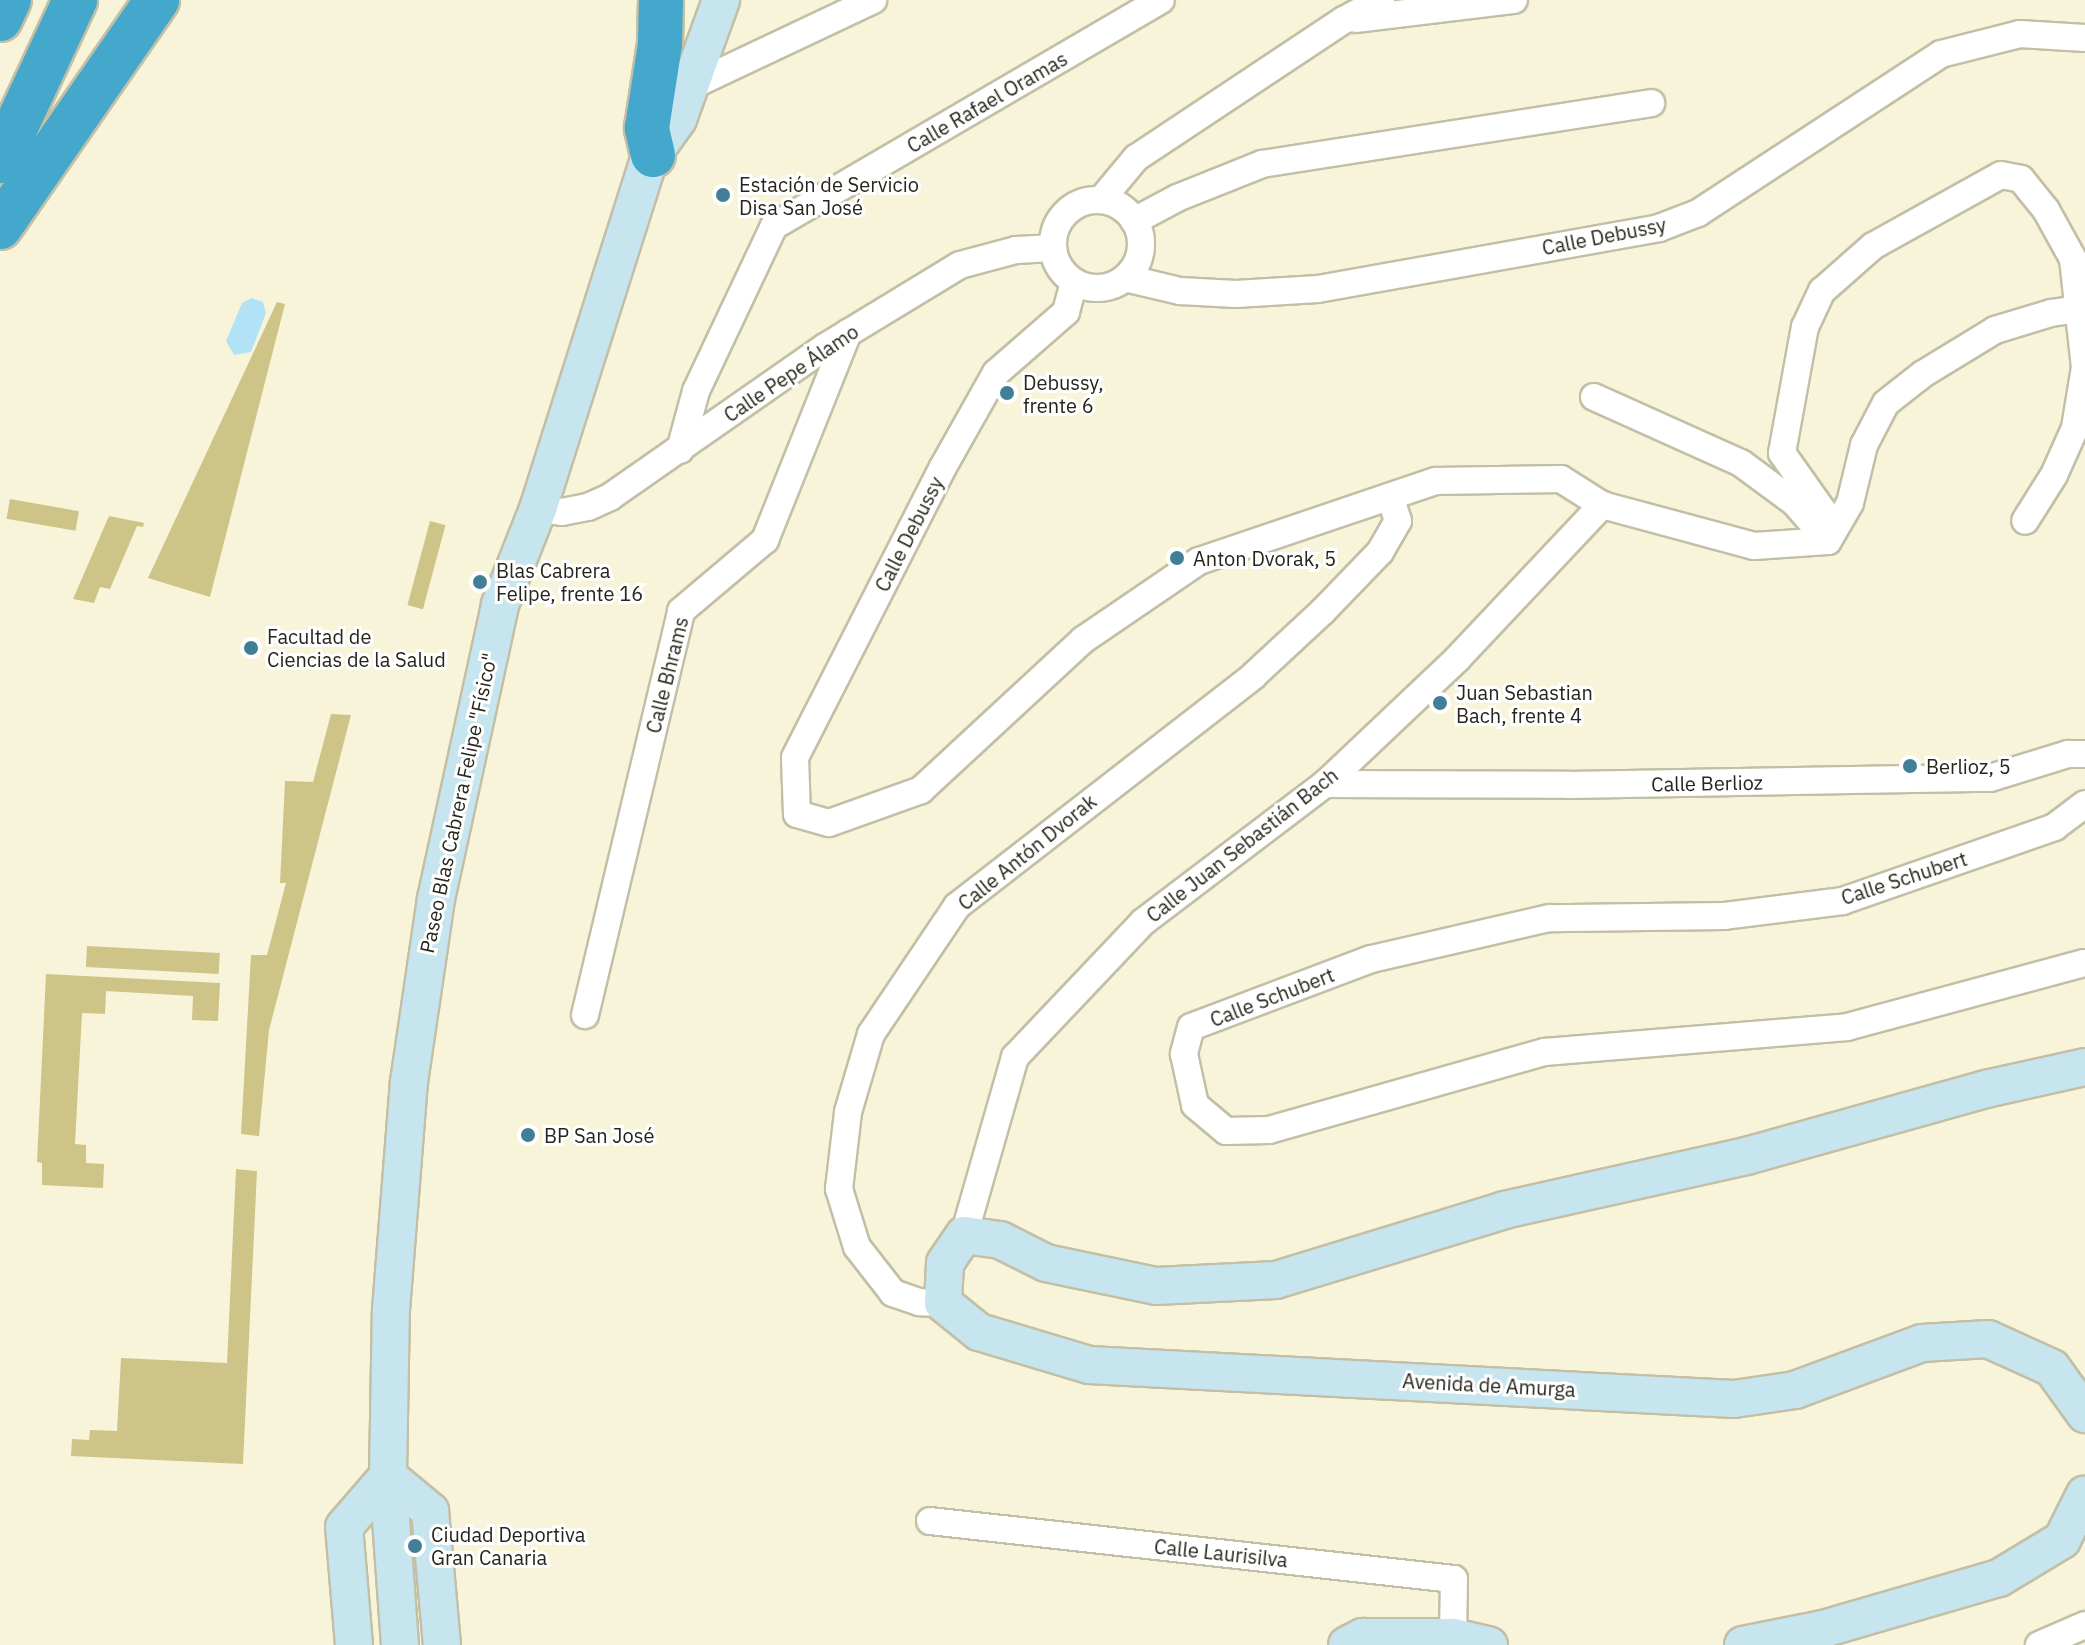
<!DOCTYPE html>
<html>
<head>
<meta charset="utf-8">
<style>
  body { margin:0 }
  #map { position:relative; width:2085px; height:1645px; overflow:hidden; background:#f8f4da; font-family:"IBM Plex Sans",sans-serif }
  div>[style] { position:absolute }
  [style*='--x'] { left:calc(var(--x)*1px); top:calc(var(--y)*1px); width:calc(var(--w)*1px); rotate:calc(var(--a)*1deg) }
  .green>* { inset:0; background:#cec487; transform-origin:0 0 }
  .water>* { inset:0; background:#b2e2f6 }
  .roads { filter:drop-shadow(2px 0 #c3bfa6) drop-shadow(-2px 0 #c3bfa6) drop-shadow(0 2px #c3bfa6) drop-shadow(0 -2px #c3bfa6) }
  .street>* { height:26px; margin:-13px; padding:0 13px; transform-origin:13px; border-radius:13px; background:#fff }
  .street>.ring { margin:-13px; padding:0; box-sizing:content-box; background:none; border:26px solid #fff; border-radius:50% }
  .secondary>* { height:36px; margin:-18px; padding:0 18px; transform-origin:18px; border-radius:18px; background:#c7e5ef }
  .highway>* { height:44px; margin:-22px; padding:0 22px; transform-origin:22px; border-radius:22px; background:#43a8cb }
  .dots>* { width:22px; height:22px; translate:-50% -50%; box-sizing:border-box; border:4px solid #fff; border-radius:50% }
  span { translate:-50% -50%; white-space:nowrap; text-align:center; line-height:1.15; -webkit-text-stroke:6px #fff; paint-order:stroke }
  .street-label { font-size:20px; color:#26251b }
  .poi-label { font-size:20px; color:#26251b }
  .left { translate:0 -50%; text-align:left }
</style>
</head>
<body>
<div id="map">
  <div class="green">
    <i style="clip-path:polygon(277px 302px,285px 304px,210px 597px,148px 578px)"></i>
    <i style="left:10px;top:499px;width:70px;height:20px;rotate:10deg"></i>
    <i style="clip-path:polygon(109px 516px,144px 523px,143px 527px,137px 526px,110px 589px,100px 587px,94px 603px,73px 599px)"></i>
    <i style="left:430px;top:521px;width:16px;height:87px;rotate:15deg"></i>
    <i style="clip-path:polygon(331px 714px,351px 715px,269px 1030px,259px 1136px,241px 1134px,251px 955px,267px 955px,286px 883px,280px 883px,285px 781px,313px 782px)"></i>
    <i style="left:87px;top:946px;width:133px;height:21px;rotate:3deg"></i>
    <i style="clip-path:polygon(46px 974px,220px 983px,218px 1021px,192px 1020px,193px 996px,106px 991px,105px 1014px,82px 1013px,75px 1144px,86px 1145px,86px 1163px,104px 1164px,103px 1188px,42px 1185px,42px 1163px,37px 1162px)"></i>
    <i style="clip-path:polygon(236px 1169px,257px 1171px,243px 1464px,71px 1456px,72px 1439px,89px 1440px,90px 1430px,117px 1431px,121px 1358px,227px 1363px)"></i>
  </div>
  <div class="water">
    <i style="clip-path:polygon(252px 298px,263px 302px,266px 313px,251px 352px,234px 355px,226px 341px,242px 303px)"></i>
  </div>
  <div class="roads">
    <div class="street">
      <i style="--x:1356;--y:19;--w:159;--a:-6.9"></i>
      <i style="--x:687;--y:88;--w:206;--a:-25.3"></i>
      <i style="--x:1101;--y:200;--w:55;--a:-50.2"></i>
      <i style="--x:1136;--y:158;--w:250;--a:-33.6"></i>
      <i style="--x:1344;--y:20;--w:42;--a:-28.4"></i>
      <i class="ring" style="left:1053px;top:200px;width:62px;height:62px"></i>
      <i style="--x:1134;--y:221;--w:49;--a:-28.1"></i>
      <i style="--x:1177;--y:198;--w:92;--a:-21.8"></i>
      <i style="--x:1262;--y:164;--w:394;--a:-8.9"></i>
      <i style="--x:1125;--y:278;--w:57;--a:13.3"></i>
      <i style="--x:1180;--y:291;--w:56;--a:3.1"></i>
      <i style="--x:1236;--y:294;--w:82;--a:-3.5"></i>
      <i style="--x:1318;--y:289;--w:346;--a:-10.1"></i>
      <i style="--x:1659;--y:228;--w:42;--a:-21"></i>
      <i style="--x:1698;--y:213;--w:290;--a:-33.2"></i>
      <i style="--x:1941;--y:54;--w:81;--a:-14.2"></i>
      <i style="--x:2020;--y:34;--w:65;--a:3.5"></i>
      <i style="--x:1074;--y:282;--w:31;--a:105"></i>
      <i style="--x:1066;--y:312;--w:93;--a:138.9"></i>
      <i style="--x:996;--y:373;--w:108;--a:119.4"></i>
      <i style="--x:943;--y:467;--w:326;--a:117"></i>
      <i style="--x:795;--y:758;--w:56;--a:88"></i>
      <i style="--x:797;--y:814;--w:33;--a:16"></i>
      <i style="--x:829;--y:823;--w:98;--a:-19.7"></i>
      <i style="--x:921;--y:790;--w:221;--a:-42.8"></i>
      <i style="--x:1083;--y:640;--w:140;--a:-34.3"></i>
      <i style="--x:1199;--y:561;--w:250;--a:-18.7"></i>
      <i style="--x:1436;--y:481;--w:125;--a:-0.9"></i>
      <i style="--x:1561;--y:479;--w:49;--a:32.4"></i>
      <i style="--x:1602;--y:505;--w:157;--a:15.1"></i>
      <i style="--x:1754;--y:546;--w:74;--a:-3.9"></i>
      <i style="--x:1594;--y:397;--w:161;--a:24.2"></i>
      <i style="--x:1741;--y:463;--w:67;--a:36.5"></i>
      <i style="--x:1795;--y:503;--w:28;--a:49"></i>
      <i style="--x:680;--y:450;--w:61;--a:-74.8"></i>
      <i style="--x:696;--y:391;--w:183;--a:-64.7"></i>
      <i style="--x:774;--y:226;--w:448;--a:-30.3"></i>
      <i style="--x:538;--y:509;--w:24;--a:7"></i>
      <i style="--x:562;--y:512;--w:26;--a:-11"></i>
      <i style="--x:588;--y:507;--w:24;--a:-24"></i>
      <i style="--x:610;--y:497;--w:262;--a:-34.9"></i>
      <i style="--x:825;--y:347;--w:158;--a:-31.3"></i>
      <i style="--x:960;--y:265;--w:58;--a:-15"></i>
      <i style="--x:1016;--y:250;--w:36;--a:-3"></i>
      <i style="--x:1828;--y:541;--w:30;--a:-99"></i>
      <i style="--x:1823;--y:511;--w:71;--a:-125.3"></i>
      <i style="--x:1782;--y:453;--w:128;--a:-79.7"></i>
      <i style="--x:1805;--y:327;--w:40;--a:-65"></i>
      <i style="--x:1822;--y:291;--w:68;--a:-41.4"></i>
      <i style="--x:1873;--y:246;--w:146;--a:-29"></i>
      <i style="--x:2001;--y:175;--w:20;--a:11"></i>
      <i style="--x:2021;--y:179;--w:40;--a:51"></i>
      <i style="--x:2046;--y:210;--w:56;--a:61.1"></i>
      <i style="--x:2073;--y:259;--w:109;--a:83.7"></i>
      <i style="--x:2085;--y:367;--w:62;--a:99.3"></i>
      <i style="--x:2075;--y:428;--w:51;--a:114.1"></i>
      <i style="--x:2054;--y:475;--w:54;--a:122.2"></i>
      <i style="--x:1828;--y:541;--w:44;--a:-59.9"></i>
      <i style="--x:1850;--y:503;--w:60;--a:-76.4"></i>
      <i style="--x:1864;--y:445;--w:47;--a:-62.4"></i>
      <i style="--x:1886;--y:403;--w:47;--a:-38.1"></i>
      <i style="--x:1923;--y:374;--w:84;--a:-31.4"></i>
      <i style="--x:1995;--y:330;--w:59;--a:-16.9"></i>
      <i style="--x:2051;--y:313;--w:27;--a:-8"></i>
      <i style="--x:1325;--y:784;--w:244;--a:0.2"></i>
      <i style="--x:1569;--y:785;--w:421;--a:-1"></i>
      <i style="--x:1990;--y:778;--w:82;--a:-17.1"></i>
      <i style="--x:2068;--y:754;--w:17;--a:0"></i>
      <i style="--x:2085;--y:804;--w:38;--a:143"></i>
      <i style="--x:2055;--y:827;--w:225;--a:160.8"></i>
      <i style="--x:1843;--y:901;--w:119;--a:172.8"></i>
      <i style="--x:1725;--y:916;--w:176;--a:179.3"></i>
      <i style="--x:1549;--y:918;--w:183;--a:167"></i>
      <i style="--x:1371;--y:959;--w:192;--a:159.3"></i>
      <i style="--x:1191;--y:1027;--w:28;--a:105"></i>
      <i style="--x:1184;--y:1054;--w:52;--a:77.8"></i>
      <i style="--x:1195;--y:1105;--w:40;--a:40"></i>
      <i style="--x:1226;--y:1131;--w:43;--a:-1.3"></i>
      <i style="--x:1269;--y:1130;--w:287;--a:-15.8"></i>
      <i style="--x:1545;--y:1052;--w:303;--a:-4.7"></i>
      <i style="--x:1847;--y:1027;--w:246;--a:-15.1"></i>
      <i style="--x:585;--y:1015;--w:415;--a:-76.6"></i>
      <i style="--x:681;--y:611;--w:110;--a:-40.2"></i>
      <i style="--x:765;--y:540;--w:223;--a:-68.2"></i>
      <i style="--x:964;--y:1235;--w:185;--a:-74"></i>
      <i style="--x:1015;--y:1057;--w:186;--a:-46.5"></i>
      <i style="--x:1143;--y:922;--w:228;--a:-37.2"></i>
      <i style="--x:1325;--y:784;--w:182;--a:-43.4"></i>
      <i style="--x:1457;--y:659;--w:212;--a:-46.7"></i>
      <i style="--x:943;--y:1303;--w:24;--a:-178"></i>
      <i style="--x:919;--y:1302;--w:28;--a:-161"></i>
      <i style="--x:893;--y:1293;--w:58;--a:-128"></i>
      <i style="--x:857;--y:1247;--w:61;--a:-107.2"></i>
      <i style="--x:839;--y:1189;--w:78;--a:-83.3"></i>
      <i style="--x:848;--y:1112;--w:81;--a:-73.6"></i>
      <i style="--x:871;--y:1034;--w:154;--a:-56.1"></i>
      <i style="--x:957;--y:906;--w:375;--a:-37.8"></i>
      <i style="--x:1253;--y:676;--w:96;--a:-42.9"></i>
      <i style="--x:1323;--y:611;--w:82;--a:-46"></i>
      <i style="--x:1380;--y:552;--w:36;--a:-60"></i>
      <i style="--x:1398;--y:521;--w:25;--a:-108"></i>
      <i style="--x:930;--y:1521;--w:527;--a:6.32"></i>
      <i style="--x:1454;--y:1579;--w:58;--a:91"></i>
      <i style="--x:2039;--y:1645;--w:50;--a:-23.5"></i>
    </div>
    <div class="secondary">
      <i style="--x:653;--y:154;--w:43;--a:-54.5"></i>
      <i style="--x:678;--y:119;--w:127;--a:-70.1"></i>
      <i style="--x:2085;--y:1067;--w:101;--a:167.5"></i>
      <i style="--x:1986;--y:1089;--w:249;--a:164.4"></i>
      <i style="--x:1746;--y:1156;--w:247;--a:167.4"></i>
      <i style="--x:1505;--y:1210;--w:239;--a:163"></i>
      <i style="--x:1276;--y:1280;--w:120;--a:177.1"></i>
      <i style="--x:1156;--y:1286;--w:112;--a:-168.2"></i>
      <i style="--x:1046;--y:1263;--w:51;--a:-153.4"></i>
      <i style="--x:1000;--y:1240;--w:36;--a:-172"></i>
      <i style="--x:964;--y:1235;--w:34;--a:124"></i>
      <i style="--x:945;--y:1263;--w:40;--a:92.9"></i>
      <i style="--x:943;--y:1303;--w:46;--a:38.9"></i>
      <i style="--x:979;--y:1332;--w:115;--a:16.7"></i>
      <i style="--x:1089;--y:1365;--w:646;--a:3.02"></i>
      <i style="--x:1734;--y:1399;--w:62;--a:-8.4"></i>
      <i style="--x:1795;--y:1390;--w:135;--a:-20.3"></i>
      <i style="--x:1922;--y:1343;--w:66;--a:-3.5"></i>
      <i style="--x:1988;--y:1339;--w:70;--a:24.4"></i>
      <i style="--x:2052;--y:1368;--w:57;--a:54.3"></i>
      <i style="--x:388;--y:1476;--w:55;--a:39.8"></i>
      <i style="--x:430;--y:1511;--w:135;--a:84.9"></i>
      <i style="--x:354;--y:1645;--w:118;--a:-94.8"></i>
      <i style="--x:344;--y:1527;--w:67;--a:-49.2"></i>
      <i style="--x:400;--y:1645;--w:169;--a:-94.1"></i>
      <i style="--x:388;--y:1476;--w:166;--a:-89"></i>
      <i style="--x:391;--y:1310;--w:229;--a:-85.5"></i>
      <i style="--x:409;--y:1082;--w:185;--a:-81.6"></i>
      <i style="--x:436;--y:899;--w:301;--a:-77.7"></i>
      <i style="--x:500;--y:605;--w:103;--a:-68.4"></i>
      <i style="--x:538;--y:509;--w:400;--a:-72.4"></i>
      <i style="--x:1347;--y:1645;--w:18;--a:-27"></i>
      <i style="--x:1363;--y:1637;--w:90;--a:0"></i>
      <i style="--x:1453;--y:1637;--w:37;--a:13"></i>
      <i style="--x:1743;--y:1645;--w:82;--a:-11.3"></i>
      <i style="--x:1823;--y:1629;--w:183;--a:-16.2"></i>
      <i style="--x:1999;--y:1578;--w:74;--a:-31.1"></i>
      <i style="--x:2062;--y:1540;--w:51;--a:-63.4"></i>
    </div>
    <div class="highway">
      <i style="--x:0;--y:19;--w:21;--a:-65"></i>
      <i style="--x:653;--y:155;--w:28;--a:-103"></i>
      <i style="--x:647;--y:128;--w:85;--a:-81.2"></i>
      <i style="--x:660;--y:44;--w:44;--a:-88.7"></i>
      <i style="--x:0;--y:161;--w:178;--a:-65"></i>
      <i style="--x:0;--y:227;--w:276;--a:-55.3"></i>
    </div>
  </div>
  <div class="dots">
    <i style="left:723px;top:195px;background:#427f96"></i>
    <i style="left:1007px;top:393px;background:#427f96"></i>
    <i style="left:1177px;top:558px;background:#427f96"></i>
    <i style="left:480px;top:582px;background:#427f96"></i>
    <i style="left:251px;top:648px;background:#427f96"></i>
    <i style="left:1440px;top:703px;background:#427f96"></i>
    <i style="left:1910px;top:766px;background:#427f96"></i>
    <i style="left:528px;top:1135px;background:#427f96"></i>
    <i style="left:415px;top:1546px;background:#427f96"></i>
  </div>
  <div class="street-label">
    <span style="left:987px;top:102px;rotate:-30deg">Calle Rafael Oramas</span>
    <span style="left:1604px;top:236px;rotate:-11deg">Calle Debussy</span>
    <span style="left:791px;top:373px;rotate:-34deg">Calle Pepe Álamo</span>
    <span style="left:909px;top:534px;rotate:-63deg">Calle Debussy</span>
    <span style="left:667px;top:675px;rotate:-76deg">Calle Bhrams</span>
    <span style="left:1707px;top:783px;rotate:-1deg">Calle Berlioz</span>
    <span style="left:458px;top:803px;rotate:-78deg">Paseo Blas Cabrera Felipe "Físico"</span>
    <span style="left:1242px;top:845px;rotate:-38deg">Calle Juan Sebastián Bach</span>
    <span style="left:1027px;top:852px;rotate:-39deg">Calle Antón Dvorak</span>
    <span style="left:1904px;top:878px;rotate:-18deg">Calle Schubert</span>
    <span style="left:1272px;top:997px;rotate:-21deg">Calle Schubert</span>
    <span style="left:1489px;top:1385px;rotate:3deg">Avenida de Amurga</span>
    <span style="left:1221px;top:1553px;rotate:6deg">Calle Laurisilva</span>
  </div>
  <div class="poi-label">
    <span class="left" style="left:739px;top:196px">Estación de Servicio<br>Disa San José</span>
    <span class="left" style="left:1023px;top:394px">Debussy,<br>frente 6</span>
    <span class="left" style="left:1193px;top:558px">Anton Dvorak, 5</span>
    <span class="left" style="left:496px;top:582px">Blas Cabrera<br>Felipe, frente 16</span>
    <span class="left" style="left:267px;top:648px">Facultad de<br>Ciencias de la Salud</span>
    <span class="left" style="left:1456px;top:704px">Juan Sebastian<br>Bach, frente 4</span>
    <span class="left" style="left:1926px;top:766px">Berlioz, 5</span>
    <span class="left" style="left:544px;top:1135px">BP San José</span>
    <span class="left" style="left:431px;top:1546px">Ciudad Deportiva<br>Gran Canaria</span>
  </div>
</div>
</body>
</html>
